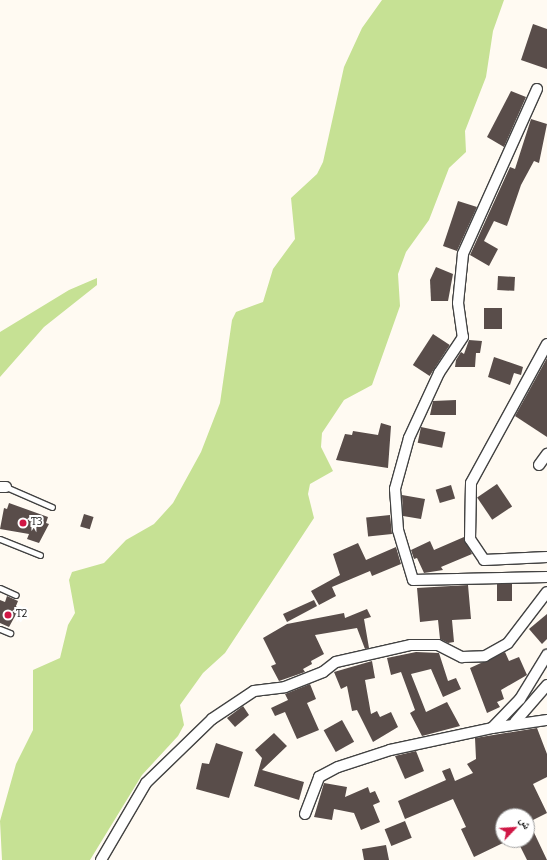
<!DOCTYPE html>
<html>
<head>
<meta charset="utf-8">
<style>
  body { margin:0 }
  #map { position:relative; width:547px; height:860px; overflow:hidden; background:#fffaf2; font-family:Bitter,"Noto Naskh Arabic",serif }
  div>[style] { position:absolute }
  [style*='--x'] { left:calc(var(--x)*1px); top:calc(var(--y)*1px); width:calc(var(--w)*1px); rotate:calc(var(--a)*1deg) }
  .forest>* { inset:0; background:#c6e194 }
  .building>* { inset:0; background:#594d4a; transform-origin:0 0 }
  .roads { filter:drop-shadow(1px 0 #424242) drop-shadow(-1px 0 #424242) drop-shadow(0 1px #424242) drop-shadow(0 -1px #424242) }
  .lane>* { height:5px; margin:-2.5px; padding:0 2.5px; transform-origin:2.5px; border-radius:2.5px; background:#fff }
  .street>* { height:10px; margin:-5px; padding:0 5px; transform-origin:5px; border-radius:5px; background:#fff }
  .dots>* { width:11px; height:11px; translate:-50% -50%; box-sizing:border-box; border:2px solid #fff; border-radius:50% }
  span { translate:-50% -50%; white-space:nowrap; text-align:center; line-height:1.15; -webkit-text-stroke:4px #fff; paint-order:stroke }
  .poi-label { font-size:10px; color:#0f0f0f }
  .left { translate:0 -50%; text-align:left }
  .north { position:absolute; left:495px; top:808px; width:40px; height:40px; box-sizing:border-box; background:#fff; border:1px solid #9f9f9f; border-radius:50%; rotate:65deg; font-size:11px; font-weight:700; line-height:16px; text-align:center; color:#0f0f0f }
  .north::after { content:''; display:block; margin:auto; width:14px; height:18px; background:#d01745; clip-path:polygon(50% 0,100% 100%,50% 72%,0 100%) }
</style>
</head>
<body>
<div id="map">
  <div class="forest">
    <i style="clip-path:polygon(382px 0,504px 0,493px 31px,486px 77px,465px 131px,466px 152px,449px 168px,429px 220px,406px 252px,398px 274px,400px 306px,372px 385px,344px 400px,322px 433px,321px 447px,333px 471px,310px 484px,308px 494px,314px 518px,225px 653px,203px 673px,180px 705px,184px 725px,178px 736px,142px 775px,90px 860px,2px 860px,0 821px,16px 764px,33px 730px,33px 670px,60px 658px,68px 625px,75px 613px,69px 580px,72px 572px,104px 563px,126px 540px,154px 524px,173px 503px,201px 452px,220px 403px,232px 320px,236px 312px,263px 302px,273px 269px,295px 239px,291px 198px,317px 174px,323px 162px,344px 67px,362px 28px)"></i>
    <i style="clip-path:polygon(97px 278px,97px 285px,44px 327px,0 377px,0 332px,69px 290px)"></i>
  </div>
  <div class="building">
    <i style="clip-path:polygon(533px 24px,547px 29px,547px 69px,521px 60px)"></i>
    <i style="clip-path:polygon(511px 91px,526px 97px,504px 147px,487px 137px)"></i>
    <i style="clip-path:polygon(531px 119px,547px 124px,539px 163px,534px 161px,521px 185px,507px 226px,494px 221px,484px 241px,498px 249px,489px 266px,470px 255px,510px 167px,515px 169px)"></i>
    <i style="clip-path:polygon(458px 201px,477px 207px,457px 251px,443px 246px)"></i>
    <i style="clip-path:polygon(436px 267px,453px 274px,448px 301px,431px 301px,430px 280px)"></i>
    <i style="left:498px;top:276px;width:17px;height:14px;rotate:3deg"></i>
    <i style="left:484px;top:308px;width:18px;height:21px"></i>
    <i style="left:433px;top:334px;width:20px;height:37px;rotate:33deg"></i>
    <i style="clip-path:polygon(469px 340px,482px 341px,480px 353px,476px 353px,475px 367px,455px 367px,456px 360px,461px 352px,464px 354px)"></i>
    <i style="clip-path:polygon(494px 357px,523px 367px,521px 375px,514px 373px,510px 385px,488px 377px)"></i>
    <i style="clip-path:polygon(547px 358px,547px 437px,515px 416px)"></i>
    <i style="clip-path:polygon(456px 400px,456px 415px,430px 415px,433px 401px)"></i>
    <i style="clip-path:polygon(381px 423px,391px 426px,388px 468px,336px 460px,345px 434px,352px 435px,353px 431px,378px 435px)"></i>
    <i style="left:421px;top:427px;width:25px;height:16px;rotate:12deg"></i>
    <i style="left:497px;top:484px;width:27px;height:24px;rotate:56deg"></i>
    <i style="left:451px;top:485px;width:14px;height:16px;rotate:73deg"></i>
    <i style="clip-path:polygon(402px 495px,425px 499px,421px 519px,403px 516px)"></i>
    <i style="clip-path:polygon(9px 503px,48px 517px,46px 523px,49px 524px,39px 543px,27px 539px,29px 534px,0 529px,4px 508px,7px 509px)"></i>
    <i style="left:84px;top:514px;width:10px;height:13px;rotate:17deg"></i>
    <i style="left:390px;top:515px;width:19px;height:24px;rotate:84deg"></i>
    <i style="clip-path:polygon(464px 537px,472px 554px,441px 567px,443px 570px,424px 573px,417px 558px,414px 559px,411px 550px,430px 541px,434px 550px)"></i>
    <i style="clip-path:polygon(358px 543px,366px 560px,396px 547px,401px 564px,372px 576px,370px 571px,332px 587px,336px 596px,319px 605px,311px 591px,340px 575px,333px 554px)"></i>
    <i style="left:512px;top:584px;width:17px;height:15px;rotate:90deg"></i>
    <i style="clip-path:polygon(468px 585px,471px 619px,452px 620px,454px 642px,448px 643px,440px 639px,438px 620px,420px 622px,417px 588px)"></i>
    <i style="clip-path:polygon(7px 596px,18px 601px,16px 606px,20px 607px,9px 627px,0 623px,0 600px,5px 602px)"></i>
    <i style="clip-path:polygon(314px 600px,317px 606px,287px 622px,283px 614px)"></i>
    <i style="clip-path:polygon(367px 609px,371px 617px,364px 619px,369px 648px,365px 649px,357px 628px,315px 635px,324px 654px,311px 661px,312px 664px,303px 669px,305px 672px,279px 681px,271px 666px,276px 664px,263px 638px,287px 624px,344px 613px,345px 618px)"></i>
    <i style="clip-path:polygon(547px 614px,547px 639px,542px 644px,529px 629px)"></i>
    <i style="clip-path:polygon(416px 652px,439px 653px,448px 681px,456px 678px,461px 689px,443px 697px,431px 669px,411px 674px,426px 712px,447px 702px,460px 726px,422px 736px,410px 713px,415px 710px,401px 672px,391px 675px,387px 658px)"></i>
    <i style="clip-path:polygon(505px 652px,509px 661px,519px 657px,527px 675px,501px 690px,504px 699px,497px 702px,500px 707px,487px 713px,470px 668px)"></i>
    <i style="clip-path:polygon(372px 661px,375px 678px,365px 680px,371px 714px,377px 711px,380px 717px,391px 712px,398px 727px,373px 742px,357px 710px,352px 711px,347px 686px,341px 689px,334px 672px)"></i>
    <i style="clip-path:polygon(310px 684px,316px 699px,307px 703px,319px 730px,297px 739px,285px 712px,275px 716px,271px 708px,288px 700px,285px 694px)"></i>
    <i style="clip-path:polygon(243px 706px,249px 715px,235px 727px,227px 718px)"></i>
    <i style="left:342px;top:720px;width:25px;height:21px;rotate:61deg"></i>
    <i style="clip-path:polygon(537px 728px,547px 754px,547px 777px,533px 784px,547px 813px,529px 822px,547px 860px,527px 860px,518px 842px,527px 840px,527px 816px,503px 816px,503px 843px,474px 857px,461px 829px,466px 827px,453px 799px,405px 819px,398px 801px,446px 780px,442px 771px,450px 768px,455px 781px,473px 773px,467px 764px,476px 759px,475px 738px)"></i>
    <i style="clip-path:polygon(274px 733px,287px 746px,262px 770px,304px 782px,299px 800px,254px 786px,262px 758px,255px 750px)"></i>
    <i style="clip-path:polygon(216px 743px,243px 752px,229px 798px,196px 789px,202px 763px,209px 764px)"></i>
    <i style="clip-path:polygon(416px 751px,424px 771px,405px 779px,395px 756px)"></i>
    <i style="clip-path:polygon(324px 783px,347px 787px,345px 797px,368px 787px,370px 793px,375px 791px,380px 802px,373px 805px,380px 822px,361px 830px,354px 813px,334px 809px,332px 820px,314px 817px)"></i>
    <i style="left:405px;top:821px;width:18px;height:22px;rotate:68deg"></i>
    <i style="clip-path:polygon(386px 845px,389px 860px,364px 860px,362px 849px)"></i>
  </div>
  <div class="roads">
    <div class="lane">
      <i style="--x:6;--y:487;--w:50;--a:23.5"></i>
      <i style="--x:0;--y:539;--w:43;--a:21.8"></i>
      <i style="--x:0;--y:588;--w:17;--a:24"></i>
      <i style="--x:0;--y:629;--w:11;--a:22"></i>
    </div>
    <div class="street">
      <i style="--x:537;--y:89;--w:181;--a:114.2"></i>
      <i style="--x:463;--y:254;--w:49;--a:95.8"></i>
      <i style="--x:458;--y:303;--w:34;--a:82"></i>
      <i style="--x:463;--y:337;--w:43;--a:123.7"></i>
      <i style="--x:439;--y:373;--w:72;--a:114.8"></i>
      <i style="--x:409;--y:438;--w:53;--a:105.4"></i>
      <i style="--x:395;--y:489;--w:41;--a:85.8"></i>
      <i style="--x:398;--y:530;--w:52;--a:73.3"></i>
      <i style="--x:413;--y:580;--w:134;--a:-1.3"></i>
      <i style="--x:547;--y:344;--w:158;--a:118.7"></i>
      <i style="--x:471;--y:483;--w:56;--a:91"></i>
      <i style="--x:470;--y:539;--w:25;--a:56"></i>
      <i style="--x:484;--y:560;--w:63;--a:-2.7"></i>
      <i style="--x:539;--y:465;--w:14;--a:-54"></i>
      <i style="--x:0;--y:487;--w:6;--a:0"></i>
      <i style="--x:515;--y:722;--w:49;--a:-49.1"></i>
      <i style="--x:492;--y:728;--w:56;--a:-8.3"></i>
      <i style="--x:305;--y:814;--w:40;--a:-69"></i>
      <i style="--x:319;--y:777;--w:21;--a:-28"></i>
      <i style="--x:338;--y:767;--w:55;--a:-18.1"></i>
      <i style="--x:390;--y:750;--w:104;--a:-12.2"></i>
      <i style="--x:492;--y:728;--w:40;--a:-46"></i>
      <i style="--x:520;--y:699;--w:52;--a:-58.5"></i>
      <i style="--x:101;--y:860;--w:89;--a:-59.7"></i>
      <i style="--x:146;--y:783;--w:92;--a:-44.1"></i>
      <i style="--x:212;--y:719;--w:50;--a:-33.7"></i>
      <i style="--x:254;--y:691;--w:31;--a:-7"></i>
      <i style="--x:285;--y:687;--w:41;--a:-21.5"></i>
      <i style="--x:323;--y:672;--w:16;--a:-38"></i>
      <i style="--x:336;--y:662;--w:77;--a:-12.8"></i>
      <i style="--x:411;--y:645;--w:27;--a:0"></i>
      <i style="--x:438;--y:645;--w:27;--a:27"></i>
      <i style="--x:462;--y:657;--w:23;--a:-2"></i>
      <i style="--x:485;--y:656;--w:26;--a:-29"></i>
      <i style="--x:508;--y:643;--w:64;--a:-52.6"></i>
    </div>
  </div>
  <div class="dots">
    <i style="left:23px;top:523px;background:#d01745"></i>
    <i style="left:8px;top:615px;background:#d01745"></i>
  </div>
  <div class="poi-label">
    <span class="left" style="left:31px;top:523px">T3</span>
    <span class="left" style="left:16px;top:615px">T2</span>
  </div>
  <div class="north">ش</div>
</div>
</body>
</html>
